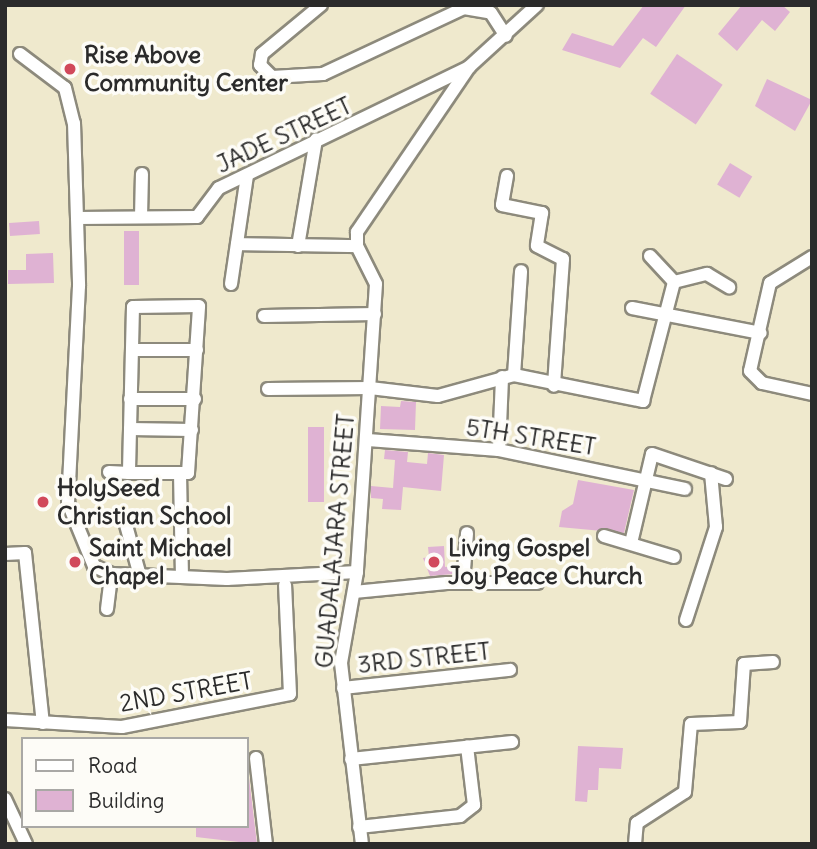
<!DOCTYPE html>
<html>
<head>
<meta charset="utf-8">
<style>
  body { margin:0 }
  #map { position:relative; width:817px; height:849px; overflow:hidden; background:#efe9cd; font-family:Delius,sans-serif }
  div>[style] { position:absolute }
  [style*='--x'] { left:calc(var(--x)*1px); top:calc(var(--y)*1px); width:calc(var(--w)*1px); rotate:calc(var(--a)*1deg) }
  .building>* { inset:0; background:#dfb2d3; transform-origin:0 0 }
  .roads { filter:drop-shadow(2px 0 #8d8a7c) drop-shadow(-2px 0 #8d8a7c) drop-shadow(0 2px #8d8a7c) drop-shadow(0 -2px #8d8a7c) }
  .street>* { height:12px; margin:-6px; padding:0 6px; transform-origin:6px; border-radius:6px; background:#fff }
  .dots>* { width:19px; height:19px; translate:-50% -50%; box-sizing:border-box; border:4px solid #fdfcf7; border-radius:50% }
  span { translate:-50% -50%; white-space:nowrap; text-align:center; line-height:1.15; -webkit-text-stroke:7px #fdfcf7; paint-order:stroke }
  .poi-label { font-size:24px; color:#2b2b2b; font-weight:700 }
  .left { translate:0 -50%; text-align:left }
  .street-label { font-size:24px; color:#2b2b2b }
  .frame { position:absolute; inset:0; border:7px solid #2b2b2b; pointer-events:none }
  .legend { position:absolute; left:21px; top:737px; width:228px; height:91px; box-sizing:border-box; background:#fdfcf7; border:2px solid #a9a8a5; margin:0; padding:9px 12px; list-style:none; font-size:21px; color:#2b2b2b }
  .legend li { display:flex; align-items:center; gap:14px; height:35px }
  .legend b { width:35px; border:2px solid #a9a8a5 }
</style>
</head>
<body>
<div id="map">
  <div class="building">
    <i style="clip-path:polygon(644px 5px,686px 5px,656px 47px,643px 38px,620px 68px,562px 50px,572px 33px,613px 46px)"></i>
    <i style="clip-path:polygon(742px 5px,782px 5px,790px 12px,775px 31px,762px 20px,737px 51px,718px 34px)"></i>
    <i style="left:677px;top:54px;width:55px;height:48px;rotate:34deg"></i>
    <i style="clip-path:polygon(767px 79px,812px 100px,795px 131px,755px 106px)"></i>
    <i style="left:730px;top:163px;width:26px;height:25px;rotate:31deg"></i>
    <i style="left:39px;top:221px;width:13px;height:30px;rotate:86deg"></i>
    <i style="left:124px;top:231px;width:15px;height:54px"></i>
    <i style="clip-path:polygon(53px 253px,54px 283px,8px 284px,8px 270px,26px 270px,26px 254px)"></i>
    <i style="clip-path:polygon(401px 401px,416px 402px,415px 430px,380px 429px,381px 406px,400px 407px)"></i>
    <i style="left:308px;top:427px;width:16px;height:75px"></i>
    <i style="clip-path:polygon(385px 450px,408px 452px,407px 462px,427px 464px,428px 453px,444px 455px,441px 491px,403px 487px,401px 510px,382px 509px,383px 499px,371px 498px,371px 486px,393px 488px,395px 460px,384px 459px)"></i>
    <i style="clip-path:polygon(578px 480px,634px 490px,624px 533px,559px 527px,562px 511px,573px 504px)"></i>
    <i style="clip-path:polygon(444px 546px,445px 567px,453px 566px,454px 574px,430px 576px,423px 558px,429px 557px,428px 547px)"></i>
    <i style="clip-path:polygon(578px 746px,623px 748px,621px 769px,599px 768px,598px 790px,588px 790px,587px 802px,575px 801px)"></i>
    <i style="clip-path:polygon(247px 761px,257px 844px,196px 837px,196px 826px,247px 826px)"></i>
  </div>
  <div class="roads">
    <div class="street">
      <i style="--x:321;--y:5;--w:77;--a:140.3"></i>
      <i style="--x:262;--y:54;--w:11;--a:100"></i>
      <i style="--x:260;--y:65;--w:17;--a:45"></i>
      <i style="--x:272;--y:77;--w:51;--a:-3.4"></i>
      <i style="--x:323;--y:74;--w:156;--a:-25.1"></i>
      <i style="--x:464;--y:8;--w:27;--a:10"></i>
      <i style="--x:491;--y:13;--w:27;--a:57"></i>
      <i style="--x:20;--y:54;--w:56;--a:37.1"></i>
      <i style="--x:65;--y:88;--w:36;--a:76"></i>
      <i style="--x:74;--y:123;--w:163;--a:88.2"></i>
      <i style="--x:79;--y:286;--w:217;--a:92.9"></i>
      <i style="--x:68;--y:503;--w:68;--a:67.6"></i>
      <i style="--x:94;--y:566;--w:19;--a:25"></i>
      <i style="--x:111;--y:574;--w:116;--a:2.5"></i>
      <i style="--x:227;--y:579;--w:130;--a:-3.1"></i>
      <i style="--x:507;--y:176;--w:29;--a:100"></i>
      <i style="--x:502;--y:205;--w:41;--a:11.3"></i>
      <i style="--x:542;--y:213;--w:33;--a:99"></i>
      <i style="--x:537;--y:246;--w:29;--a:27"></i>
      <i style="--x:563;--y:259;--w:127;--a:94.1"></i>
      <i style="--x:141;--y:217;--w:43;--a:-88.7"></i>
      <i style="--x:77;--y:218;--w:120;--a:-0.5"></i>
      <i style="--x:197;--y:217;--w:36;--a:-53"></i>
      <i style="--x:219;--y:188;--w:278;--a:-25.8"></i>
      <i style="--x:237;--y:244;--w:120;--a:1"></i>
      <i style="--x:298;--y:246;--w:108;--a:-80.4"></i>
      <i style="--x:357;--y:246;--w:42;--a:63.4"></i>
      <i style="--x:376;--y:284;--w:289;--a:93.8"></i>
      <i style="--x:357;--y:572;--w:92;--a:100"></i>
      <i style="--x:341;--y:663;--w:182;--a:83.4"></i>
      <i style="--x:357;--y:246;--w:14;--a:-90"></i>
      <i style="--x:357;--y:232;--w:199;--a:-55.8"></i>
      <i style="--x:469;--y:67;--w:92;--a:-42.4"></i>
      <i style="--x:650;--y:256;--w:35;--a:47"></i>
      <i style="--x:812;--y:257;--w:49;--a:148.2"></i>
      <i style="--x:770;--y:283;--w:90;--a:102.8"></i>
      <i style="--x:750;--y:371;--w:17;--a:45"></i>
      <i style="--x:762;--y:383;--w:51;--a:12.4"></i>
      <i style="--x:231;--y:284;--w:109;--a:-81.6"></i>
      <i style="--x:632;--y:308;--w:131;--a:11"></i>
      <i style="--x:264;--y:316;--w:111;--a:-1"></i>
      <i style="--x:132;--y:350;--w:65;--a:0"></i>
      <i style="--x:514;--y:375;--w:104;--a:-86.1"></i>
      <i style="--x:268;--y:389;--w:102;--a:-0.6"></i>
      <i style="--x:370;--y:388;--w:68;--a:6.7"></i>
      <i style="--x:438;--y:396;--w:79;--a:-15.4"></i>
      <i style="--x:514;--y:375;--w:132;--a:11.4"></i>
      <i style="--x:643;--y:401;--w:123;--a:-75.4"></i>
      <i style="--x:674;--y:282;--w:34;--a:-14"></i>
      <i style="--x:707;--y:274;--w:26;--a:31"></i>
      <i style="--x:130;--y:399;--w:65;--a:0"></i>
      <i style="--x:130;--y:429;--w:62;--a:0.9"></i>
      <i style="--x:368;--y:440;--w:131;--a:4.4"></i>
      <i style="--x:499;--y:450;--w:190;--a:11.8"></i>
      <i style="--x:499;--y:450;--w:73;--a:-87.6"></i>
      <i style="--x:109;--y:472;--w:20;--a:3"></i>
      <i style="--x:129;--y:473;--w:59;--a:0"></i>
      <i style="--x:188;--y:473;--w:167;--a:-86.2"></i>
      <i style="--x:199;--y:306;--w:66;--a:179.1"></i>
      <i style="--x:133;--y:307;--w:166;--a:91.4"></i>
      <i style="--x:180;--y:473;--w:104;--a:88.9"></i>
      <i style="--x:126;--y:525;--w:53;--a:74.6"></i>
      <i style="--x:604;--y:536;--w:73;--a:16.7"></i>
      <i style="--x:631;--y:543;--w:91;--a:-76.7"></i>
      <i style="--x:652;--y:454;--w:78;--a:18.7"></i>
      <i style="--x:5;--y:554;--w:20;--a:-3"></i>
      <i style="--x:25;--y:553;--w:171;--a:84"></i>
      <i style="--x:463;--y:582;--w:49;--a:-85.3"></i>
      <i style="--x:354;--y:592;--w:93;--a:-5.5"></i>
      <i style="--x:447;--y:583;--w:90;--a:0"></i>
      <i style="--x:107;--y:609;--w:35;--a:-83"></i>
      <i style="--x:686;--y:620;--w:98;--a:-72.1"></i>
      <i style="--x:716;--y:527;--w:54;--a:-95.3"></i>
      <i style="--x:343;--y:688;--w:168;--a:-6.2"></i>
      <i style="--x:5;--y:720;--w:117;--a:3.4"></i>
      <i style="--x:122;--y:727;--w:171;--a:-11.1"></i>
      <i style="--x:290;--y:694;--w:109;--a:-92.6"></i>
      <i style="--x:256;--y:758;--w:87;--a:83.4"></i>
      <i style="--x:351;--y:759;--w:162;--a:-6"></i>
      <i style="--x:5;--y:799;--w:50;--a:65"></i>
      <i style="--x:359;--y:827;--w:102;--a:-6.2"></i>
      <i style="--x:460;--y:816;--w:18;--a:-38"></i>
      <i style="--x:474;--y:805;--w:59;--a:-96.8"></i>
      <i style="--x:635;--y:844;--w:21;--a:-85"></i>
      <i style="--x:637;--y:823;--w:57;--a:-32.9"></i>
      <i style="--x:685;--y:792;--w:68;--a:-85"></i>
      <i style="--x:691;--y:724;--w:49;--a:-2.3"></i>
      <i style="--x:740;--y:722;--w:58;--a:-86.1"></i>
      <i style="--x:744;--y:664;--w:29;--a:-4"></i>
    </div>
  </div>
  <div class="dots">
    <i style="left:70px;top:69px;background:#d1495b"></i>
    <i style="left:43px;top:502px;background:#d1495b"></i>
    <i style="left:75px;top:562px;background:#d1495b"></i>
    <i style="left:434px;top:562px;background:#d1495b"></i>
  </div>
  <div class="poi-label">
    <span class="left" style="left:84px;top:69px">Rise Above<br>Community Center</span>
    <span class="left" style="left:57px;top:502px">HolySeed<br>Christian School</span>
    <span class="left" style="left:89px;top:562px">Saint Michael<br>Chapel</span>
    <span class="left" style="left:448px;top:562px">Living Gospel<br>Joy Peace Church</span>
  </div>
  <div class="street-label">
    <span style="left:284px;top:135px;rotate:-25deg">JADE STREET</span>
    <span style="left:531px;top:437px;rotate:9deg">5TH STREET</span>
    <span style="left:335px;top:541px;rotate:-85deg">GUADALAJARA STREET</span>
    <span style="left:424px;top:658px;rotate:-6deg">3RD STREET</span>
    <span style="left:186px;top:692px;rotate:-10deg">2ND STREET</span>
  </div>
  <div class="frame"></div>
  <ul class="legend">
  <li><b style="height:9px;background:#fff"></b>Road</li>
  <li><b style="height:19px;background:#dfb2d3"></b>Building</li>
  </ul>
</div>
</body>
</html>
